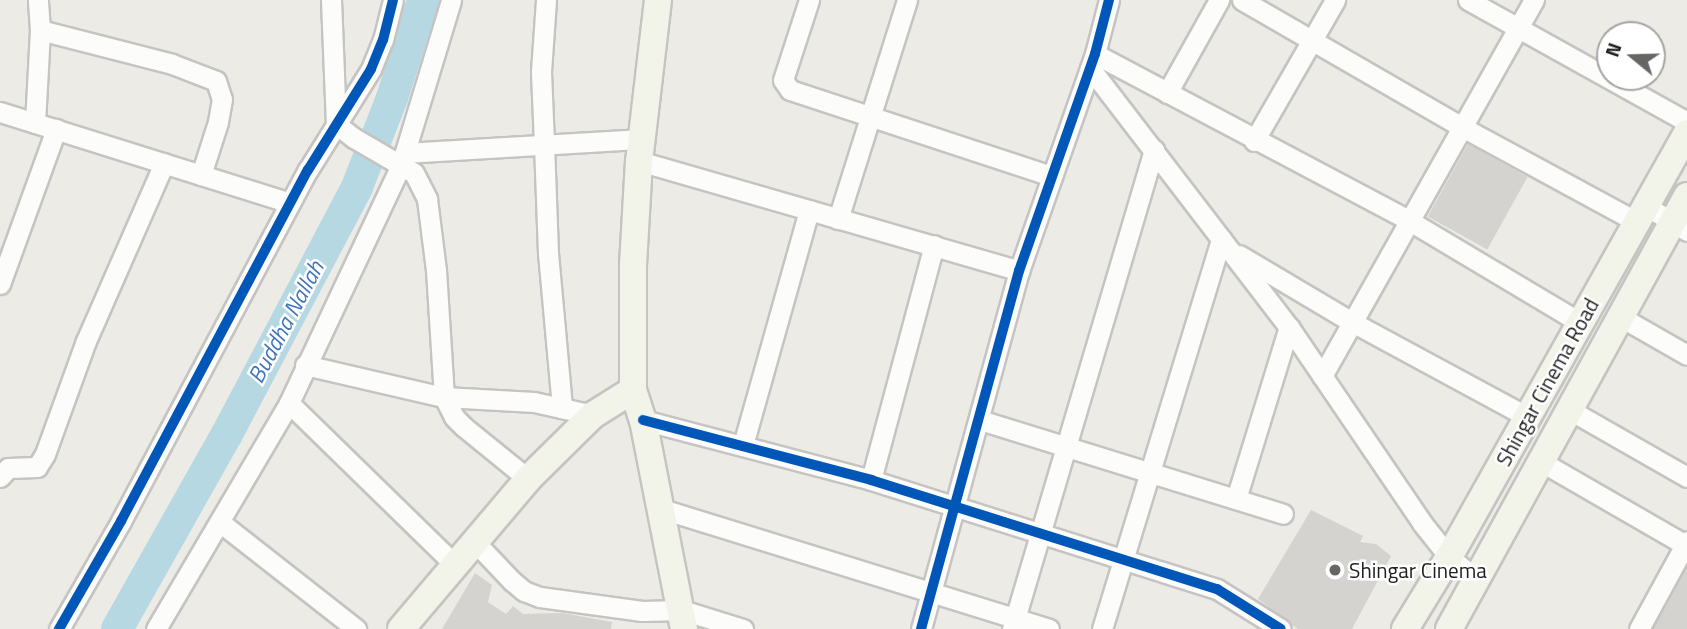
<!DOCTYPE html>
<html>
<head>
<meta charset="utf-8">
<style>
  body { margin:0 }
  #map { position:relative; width:1687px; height:629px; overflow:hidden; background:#edebe6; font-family:"Titillium Web",sans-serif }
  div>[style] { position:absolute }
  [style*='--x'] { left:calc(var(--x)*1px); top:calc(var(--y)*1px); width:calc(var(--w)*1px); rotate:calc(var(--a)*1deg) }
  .river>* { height:32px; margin:-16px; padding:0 16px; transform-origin:16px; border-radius:16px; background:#b6d8e3 }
  .building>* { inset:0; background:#d5d3cf; transform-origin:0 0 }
  .roads { filter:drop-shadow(2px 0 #c5c4c2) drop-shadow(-2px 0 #c5c4c2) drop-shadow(0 2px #c5c4c2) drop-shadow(0 -2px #c5c4c2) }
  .street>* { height:19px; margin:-9.5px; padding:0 9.5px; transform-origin:9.5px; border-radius:9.5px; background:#fcfcfb }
  .secondary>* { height:26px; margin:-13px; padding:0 13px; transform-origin:13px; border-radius:13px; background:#f3f4e9 }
  .cycleway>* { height:10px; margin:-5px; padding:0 5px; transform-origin:5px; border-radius:5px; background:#0057b8 }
  .dots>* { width:19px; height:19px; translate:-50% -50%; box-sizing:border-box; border:4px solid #fff; border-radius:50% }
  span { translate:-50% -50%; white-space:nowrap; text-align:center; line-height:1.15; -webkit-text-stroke:5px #fff; paint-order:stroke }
  .street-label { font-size:21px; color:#1e1e1e }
  .poi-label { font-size:21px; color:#1e1e1e }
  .left { translate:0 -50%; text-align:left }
  .water-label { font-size:23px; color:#4176b8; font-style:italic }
  .north { position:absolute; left:1596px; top:21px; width:70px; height:70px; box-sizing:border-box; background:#fff; border:2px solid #a5a5a5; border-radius:50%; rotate:289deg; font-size:19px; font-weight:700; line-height:28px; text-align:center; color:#1e1e1e }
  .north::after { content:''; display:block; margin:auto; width:24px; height:32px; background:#666664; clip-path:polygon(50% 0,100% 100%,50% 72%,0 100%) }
</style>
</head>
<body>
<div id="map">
  <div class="river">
    <i style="--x:117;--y:629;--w:224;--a:-60.6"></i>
    <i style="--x:227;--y:434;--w:279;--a:-62.2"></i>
    <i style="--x:357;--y:187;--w:96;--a:-68.5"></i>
    <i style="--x:392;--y:98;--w:103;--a:-72.4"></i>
  </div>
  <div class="building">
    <i style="left:1468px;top:144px;width:68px;height:83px;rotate:29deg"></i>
    <i style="clip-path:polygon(1311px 510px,1363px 536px,1360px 542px,1376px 544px,1391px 556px,1352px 629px,1298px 629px,1258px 599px)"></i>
    <i style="clip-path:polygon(1687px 567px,1687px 629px,1653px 629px,1665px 608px)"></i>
    <i style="clip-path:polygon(475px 573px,492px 585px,488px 602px,506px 614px,513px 606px,523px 614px,562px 613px,612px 622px,611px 629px,442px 629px)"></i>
  </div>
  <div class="roads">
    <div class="street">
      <i style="--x:331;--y:0;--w:124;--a:87.7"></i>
      <i style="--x:336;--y:124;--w:23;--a:38"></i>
      <i style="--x:354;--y:138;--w:69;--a:30.3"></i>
      <i style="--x:414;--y:173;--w:29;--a:63"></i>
      <i style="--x:427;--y:199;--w:72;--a:82.8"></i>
      <i style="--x:436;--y:270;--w:127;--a:86.4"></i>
      <i style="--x:444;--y:397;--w:22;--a:63"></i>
      <i style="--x:454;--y:417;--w:14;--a:45"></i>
      <i style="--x:464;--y:427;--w:82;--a:39.1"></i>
      <i style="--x:546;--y:0;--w:72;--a:94"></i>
      <i style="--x:541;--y:72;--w:72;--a:87.6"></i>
      <i style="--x:544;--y:144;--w:109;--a:87.9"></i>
      <i style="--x:548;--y:253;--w:156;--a:84.8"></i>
      <i style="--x:809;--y:0;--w:84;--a:108"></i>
      <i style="--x:783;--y:80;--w:12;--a:55"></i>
      <i style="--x:790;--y:90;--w:276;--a:18.2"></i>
      <i style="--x:1242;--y:0;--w:254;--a:30"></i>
      <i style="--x:1462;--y:127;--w:199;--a:28.5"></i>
      <i style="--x:1468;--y:0;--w:251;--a:29.1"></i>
      <i style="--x:40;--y:30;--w:136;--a:14.4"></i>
      <i style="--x:172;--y:64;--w:47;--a:21.1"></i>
      <i style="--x:216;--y:81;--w:19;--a:72"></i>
      <i style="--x:222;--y:99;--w:23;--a:100"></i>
      <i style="--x:218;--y:122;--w:56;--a:107.8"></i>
      <i style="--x:1095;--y:54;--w:354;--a:27.9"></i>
      <i style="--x:1408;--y:220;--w:201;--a:30.8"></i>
      <i style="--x:1090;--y:68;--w:327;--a:52.5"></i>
      <i style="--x:1289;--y:327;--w:237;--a:55.8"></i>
      <i style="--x:1422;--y:523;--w:43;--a:51.5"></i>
      <i style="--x:1449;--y:557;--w:36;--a:39"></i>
      <i style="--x:1167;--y:93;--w:107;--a:-60.8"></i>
      <i style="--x:0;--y:112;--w:304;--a:17.4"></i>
      <i style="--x:35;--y:123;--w:93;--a:-86.9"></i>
      <i style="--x:40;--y:30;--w:30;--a:-94"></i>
      <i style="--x:1254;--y:141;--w:163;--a:-60.1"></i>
      <i style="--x:405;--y:153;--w:237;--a:-3.4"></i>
      <i style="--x:639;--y:161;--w:396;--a:16.1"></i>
      <i style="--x:1646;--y:206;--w:48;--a:31.4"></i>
      <i style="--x:838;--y:219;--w:230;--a:-72.5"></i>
      <i style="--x:1239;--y:255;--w:131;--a:30.7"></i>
      <i style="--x:1352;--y:322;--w:200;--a:28.4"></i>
      <i style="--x:0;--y:284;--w:165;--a:-70.1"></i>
      <i style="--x:1619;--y:316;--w:78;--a:29.8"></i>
      <i style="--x:305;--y:365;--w:143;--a:13"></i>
      <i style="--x:444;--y:397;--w:90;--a:3.2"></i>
      <i style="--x:534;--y:402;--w:60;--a:12.4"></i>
      <i style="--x:1322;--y:376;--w:432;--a:-60.6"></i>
      <i style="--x:289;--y:403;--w:232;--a:44.3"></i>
      <i style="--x:1568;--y:409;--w:137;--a:29.7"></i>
      <i style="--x:643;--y:420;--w:236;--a:14.7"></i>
      <i style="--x:871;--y:480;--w:363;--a:17.5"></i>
      <i style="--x:1217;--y:589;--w:75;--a:32"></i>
      <i style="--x:980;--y:420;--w:317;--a:17.2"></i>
      <i style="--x:743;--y:445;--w:244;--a:-74.3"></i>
      <i style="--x:1540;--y:461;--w:170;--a:30"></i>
      <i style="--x:0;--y:477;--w:12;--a:-48"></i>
      <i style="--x:8;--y:468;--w:29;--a:-2"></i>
      <i style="--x:37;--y:467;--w:15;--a:-58"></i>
      <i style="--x:45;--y:454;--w:120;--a:-70.1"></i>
      <i style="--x:86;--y:341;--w:194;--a:-66.3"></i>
      <i style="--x:871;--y:480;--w:243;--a:-75"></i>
      <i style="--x:1236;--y:499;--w:180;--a:-72.9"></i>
      <i style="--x:662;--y:509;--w:405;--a:17.2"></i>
      <i style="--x:221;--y:523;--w:172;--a:38.1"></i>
      <i style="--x:475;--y:542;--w:54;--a:46.5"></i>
      <i style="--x:512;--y:581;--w:16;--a:40"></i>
      <i style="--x:524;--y:591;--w:17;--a:21"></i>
      <i style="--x:540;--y:597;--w:103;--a:7.8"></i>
      <i style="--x:642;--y:611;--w:40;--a:-1.4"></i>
      <i style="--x:682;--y:610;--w:64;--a:17.3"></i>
      <i style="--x:59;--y:629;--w:125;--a:-60.1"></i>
      <i style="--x:121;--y:521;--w:398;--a:-62"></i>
      <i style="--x:308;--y:170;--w:119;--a:-58"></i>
      <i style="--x:371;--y:69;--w:31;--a:-68"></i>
      <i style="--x:383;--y:40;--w:41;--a:-76"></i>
      <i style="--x:156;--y:629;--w:262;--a:-59.5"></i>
      <i style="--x:289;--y:403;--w:263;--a:-64.8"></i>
      <i style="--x:401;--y:165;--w:172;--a:-73.1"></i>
      <i style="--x:921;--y:629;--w:371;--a:-74.7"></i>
      <i style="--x:1019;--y:271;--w:230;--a:-70.7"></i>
      <i style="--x:1095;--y:54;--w:56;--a:-75.5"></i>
      <i style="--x:1012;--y:629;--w:500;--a:-73.5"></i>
      <i style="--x:1102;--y:629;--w:408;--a:-73"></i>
      <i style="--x:1639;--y:629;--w:100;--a:-61.4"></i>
    </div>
    <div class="secondary">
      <i style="--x:658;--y:0;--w:162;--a:96.7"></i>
      <i style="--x:639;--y:161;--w:105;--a:93.3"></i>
      <i style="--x:633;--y:266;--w:124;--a:90"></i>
      <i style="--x:633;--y:390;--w:32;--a:72"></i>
      <i style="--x:643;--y:420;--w:213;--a:78.9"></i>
      <i style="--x:401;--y:629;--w:197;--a:-49.7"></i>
      <i style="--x:528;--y:479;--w:91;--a:-44.6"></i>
      <i style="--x:593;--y:415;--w:47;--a:-32"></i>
      <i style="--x:1405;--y:629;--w:84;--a:-58.6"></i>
      <i style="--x:1449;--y:557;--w:486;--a:-60.7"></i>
      <i style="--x:1449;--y:629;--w:494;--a:-61.2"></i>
    </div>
  </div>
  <div class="cycleway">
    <i style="--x:643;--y:420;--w:236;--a:14.7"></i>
    <i style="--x:871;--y:480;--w:363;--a:17.5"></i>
    <i style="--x:1217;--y:589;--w:75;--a:32"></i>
    <i style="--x:59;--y:629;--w:125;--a:-60.1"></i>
    <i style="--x:121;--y:521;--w:398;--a:-62"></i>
    <i style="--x:308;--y:170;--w:119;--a:-58"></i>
    <i style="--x:371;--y:69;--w:31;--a:-68"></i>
    <i style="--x:383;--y:40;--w:41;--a:-76"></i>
    <i style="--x:921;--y:629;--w:371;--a:-74.7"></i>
    <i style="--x:1019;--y:271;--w:230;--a:-70.7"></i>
    <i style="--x:1095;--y:54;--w:56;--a:-75.5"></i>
  </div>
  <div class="dots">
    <i style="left:1335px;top:570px;background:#666664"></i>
  </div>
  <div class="street-label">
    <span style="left:1547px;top:382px;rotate:-61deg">Shingar Cinema Road</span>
  </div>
  <div class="poi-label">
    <span class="left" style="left:1349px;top:570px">Shingar Cinema</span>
  </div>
  <div class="water-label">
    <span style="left:286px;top:322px;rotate:-62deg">Buddha Nallah</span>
  </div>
  <div class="north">N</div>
</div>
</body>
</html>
